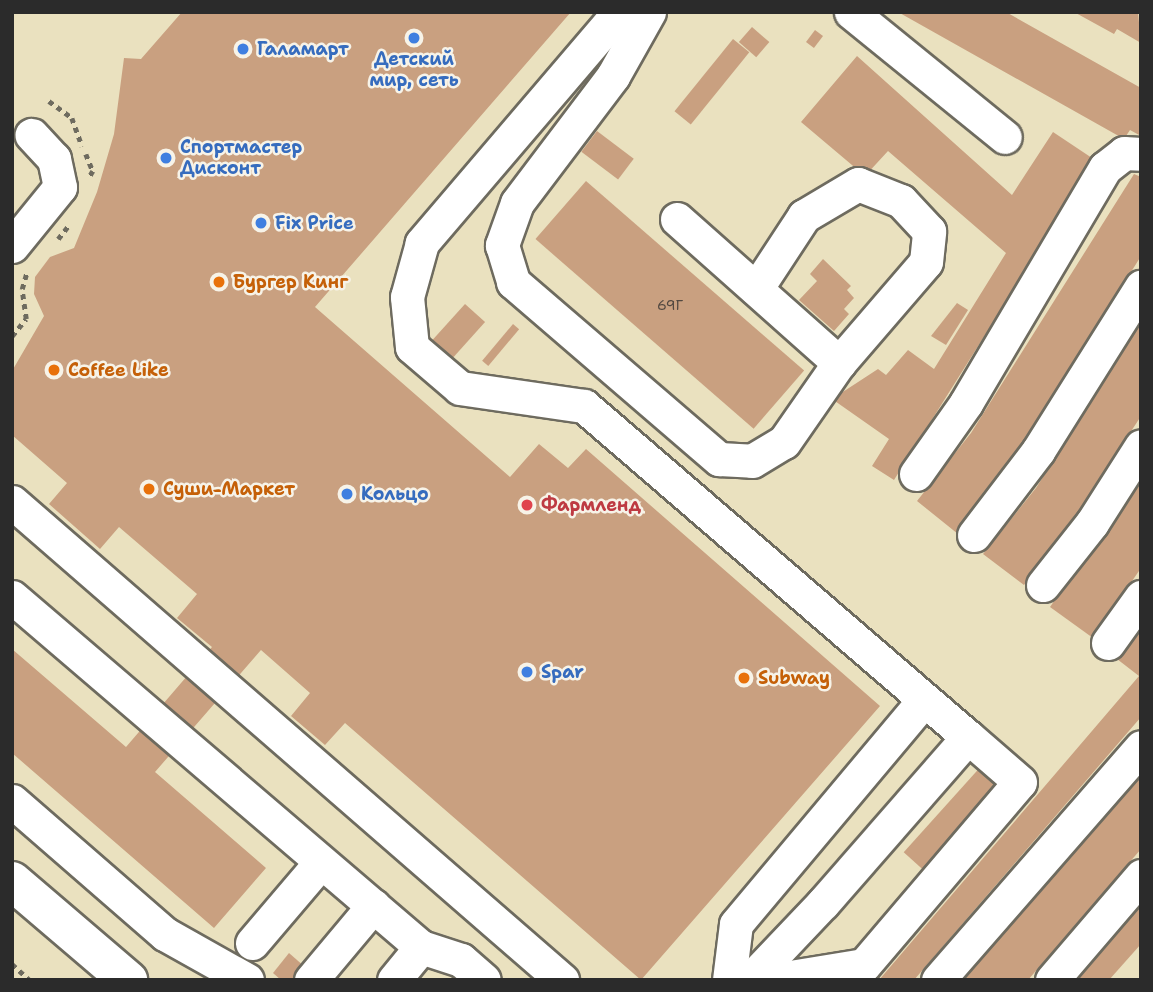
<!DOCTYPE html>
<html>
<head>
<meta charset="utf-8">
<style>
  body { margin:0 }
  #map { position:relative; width:1153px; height:992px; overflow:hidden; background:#eae1bf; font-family:"Shantell Sans",sans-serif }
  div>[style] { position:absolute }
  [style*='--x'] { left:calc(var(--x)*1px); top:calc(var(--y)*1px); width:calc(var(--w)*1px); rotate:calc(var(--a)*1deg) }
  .building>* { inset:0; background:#c9a080; transform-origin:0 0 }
  .path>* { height:4.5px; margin-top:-2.25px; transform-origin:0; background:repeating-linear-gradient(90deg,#6e6b5f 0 5px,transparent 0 10px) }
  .roads { filter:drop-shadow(2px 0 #6e6b5f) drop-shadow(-2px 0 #6e6b5f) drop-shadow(0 2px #6e6b5f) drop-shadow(0 -2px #6e6b5f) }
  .minor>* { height:33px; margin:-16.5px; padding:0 16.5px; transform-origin:16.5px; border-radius:16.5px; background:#fff }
  .major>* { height:38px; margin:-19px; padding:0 19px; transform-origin:19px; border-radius:19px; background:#fff }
  .dots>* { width:19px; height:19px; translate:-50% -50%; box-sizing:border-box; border:4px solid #f7f3e8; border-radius:50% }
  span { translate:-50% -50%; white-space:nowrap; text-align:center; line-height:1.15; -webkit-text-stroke:5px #f7f3e8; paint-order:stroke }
  .number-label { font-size:14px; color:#524840 }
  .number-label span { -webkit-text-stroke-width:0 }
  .shop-label { font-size:18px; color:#366cbe; font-weight:700 }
  .left { translate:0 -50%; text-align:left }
  .food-label { font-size:18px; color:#c56008; font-weight:700 }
  .health-label { font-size:18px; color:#be3a42; font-weight:700 }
  .frame { position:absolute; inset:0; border:14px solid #2b2b2b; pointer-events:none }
</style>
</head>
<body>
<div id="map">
  <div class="building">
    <i style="clip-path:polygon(182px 12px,571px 12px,315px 307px,510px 477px,539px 444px,568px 468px,586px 449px,880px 706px,641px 980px,345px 723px,325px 745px,291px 716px,310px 693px,261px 650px,155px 772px,266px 868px,214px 928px,12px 753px,12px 649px,126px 747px,212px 647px,177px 618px,197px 594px,119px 527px,100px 549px,49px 504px,67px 483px,12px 435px,12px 371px,44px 316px,34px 294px,35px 277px,50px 257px,74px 248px,97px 192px,114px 134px,124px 58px,141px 59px)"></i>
    <i style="clip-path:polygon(898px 12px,1006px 12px,1141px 88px,1141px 136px,1130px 130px,1124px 139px)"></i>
    <i style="clip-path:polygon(1074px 12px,1138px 12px,1141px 43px,1117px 29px,1114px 34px)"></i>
    <i style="left:752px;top:27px;width:23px;height:20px;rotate:41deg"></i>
    <i style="left:815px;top:30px;width:10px;height:15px;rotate:37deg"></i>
    <i style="left:733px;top:39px;width:21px;height:93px;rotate:39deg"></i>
    <i style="clip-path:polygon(857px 56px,1012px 195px,1053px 132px,1095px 160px,894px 480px,872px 466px,889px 439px,832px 399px,878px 369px,886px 375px,908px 350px,934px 369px,1006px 253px,888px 151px,865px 176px,801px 122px)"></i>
    <i style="left:597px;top:131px;width:46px;height:26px;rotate:37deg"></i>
    <i style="clip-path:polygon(1134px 174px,1141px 177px,1141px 256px,1020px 450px,958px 534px,917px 501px,971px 433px)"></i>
    <i style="left:586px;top:181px;width:289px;height:77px;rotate:41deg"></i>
    <i style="clip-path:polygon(823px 259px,851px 286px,847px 290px,854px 298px,844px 309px,849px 314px,834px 331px,799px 300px,817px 281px,810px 274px)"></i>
    <i style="clip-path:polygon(957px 303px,968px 310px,946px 345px,931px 336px)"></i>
    <i style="left:465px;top:304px;width:27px;height:56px;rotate:42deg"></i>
    <i style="clip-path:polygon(1141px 323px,1141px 416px,1075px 518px,1024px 585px,983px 554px,1036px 488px)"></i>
    <i style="left:513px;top:324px;width:8px;height:48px;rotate:40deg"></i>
    <i style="clip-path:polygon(1141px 475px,1141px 568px,1093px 638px,1050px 607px)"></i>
    <i style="clip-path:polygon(1141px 626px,1141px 717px,914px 980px,879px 980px,1139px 676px,1117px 659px)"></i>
    <i style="left:984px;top:763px;width:25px;height:120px;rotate:42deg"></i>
    <i style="clip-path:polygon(1141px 773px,1141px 849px,1028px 980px,963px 980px)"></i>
    <i style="clip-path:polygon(1141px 905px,1141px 944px,1109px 980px,1075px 980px)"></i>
    <i style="clip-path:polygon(289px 953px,305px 967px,295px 980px,281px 980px,273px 973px)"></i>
  </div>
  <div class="path">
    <i style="--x:49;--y:101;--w:29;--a:36"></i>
    <i style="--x:72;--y:118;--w:30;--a:70"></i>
    <i style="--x:86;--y:154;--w:18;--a:68"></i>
    <i style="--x:93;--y:171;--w:8;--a:120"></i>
    <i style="--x:58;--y:239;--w:18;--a:-52"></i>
    <i style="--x:12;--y:336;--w:22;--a:-51"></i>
    <i style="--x:26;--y:319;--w:30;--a:-98"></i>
    <i style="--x:22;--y:289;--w:18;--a:-74"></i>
    <i style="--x:12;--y:964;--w:24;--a:42"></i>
  </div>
  <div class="roads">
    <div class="minor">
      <i style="--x:619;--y:12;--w:304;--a:130.5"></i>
      <i style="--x:422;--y:243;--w:56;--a:105.5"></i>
      <i style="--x:407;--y:297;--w:50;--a:84.3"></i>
      <i style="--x:412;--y:347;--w:63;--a:40.5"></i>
      <i style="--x:460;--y:388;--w:125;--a:8.3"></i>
      <i style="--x:584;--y:406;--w:507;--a:40.76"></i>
      <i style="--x:968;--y:737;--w:220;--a:131.1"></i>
      <i style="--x:823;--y:903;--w:106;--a:133.5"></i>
      <i style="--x:649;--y:12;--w:73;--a:119.4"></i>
      <i style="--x:613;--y:76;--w:159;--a:127.1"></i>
      <i style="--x:517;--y:203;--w:45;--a:109.7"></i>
      <i style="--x:502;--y:245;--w:39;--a:73"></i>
      <i style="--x:513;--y:282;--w:272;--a:40.7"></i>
      <i style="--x:719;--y:459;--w:33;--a:3"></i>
      <i style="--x:752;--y:461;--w:37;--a:-31"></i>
      <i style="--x:784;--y:442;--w:96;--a:-55.2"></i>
      <i style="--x:839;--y:363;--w:133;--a:-49.3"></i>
      <i style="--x:926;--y:262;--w:31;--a:-84"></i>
      <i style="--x:929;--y:231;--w:41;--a:-133"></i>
      <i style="--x:901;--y:201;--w:46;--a:-158.4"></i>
      <i style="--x:858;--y:184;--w:63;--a:149.3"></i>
      <i style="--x:804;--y:216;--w:87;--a:123.3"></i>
      <i style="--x:851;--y:12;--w:198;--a:39.1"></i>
      <i style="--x:677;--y:219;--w:217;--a:41.6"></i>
      <i style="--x:12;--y:246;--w:76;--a:-50.9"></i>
      <i style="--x:60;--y:187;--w:29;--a:-102"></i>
      <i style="--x:54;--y:159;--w:33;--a:-133"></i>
      <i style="--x:916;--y:474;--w:87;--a:-54.8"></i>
      <i style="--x:966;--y:403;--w:273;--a:-59.4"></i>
      <i style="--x:1105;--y:168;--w:24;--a:-38"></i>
      <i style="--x:1124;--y:153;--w:17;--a:3"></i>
      <i style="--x:12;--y:502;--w:729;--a:40.99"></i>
      <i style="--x:974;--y:535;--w:106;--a:-52.7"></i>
      <i style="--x:1038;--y:451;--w:194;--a:-57.9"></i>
      <i style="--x:1043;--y:585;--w:79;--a:-51.7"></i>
      <i style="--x:1092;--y:523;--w:91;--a:-57.5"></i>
      <i style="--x:12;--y:597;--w:538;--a:40.56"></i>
      <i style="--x:421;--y:947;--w:42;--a:18"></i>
      <i style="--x:461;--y:960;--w:30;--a:41"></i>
      <i style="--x:1108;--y:643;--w:57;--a:-54.3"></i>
      <i style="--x:12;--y:801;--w:203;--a:41"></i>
      <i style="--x:165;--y:934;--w:94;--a:29.3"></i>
      <i style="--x:252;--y:943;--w:106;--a:-49.6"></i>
      <i style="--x:311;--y:980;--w:97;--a:-50"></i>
      <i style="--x:394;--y:980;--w:43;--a:-50.7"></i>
      <i style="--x:729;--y:980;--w:56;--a:-82.9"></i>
      <i style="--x:736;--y:924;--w:291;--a:-50"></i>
      <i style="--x:772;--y:980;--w:93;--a:-9.3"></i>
      <i style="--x:864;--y:965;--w:240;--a:-49.6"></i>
      <i style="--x:1020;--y:782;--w:69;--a:-139.1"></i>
      <i style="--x:938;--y:980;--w:309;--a:-48.9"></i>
      <i style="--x:1052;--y:980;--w:137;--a:-49.4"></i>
    </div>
    <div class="major">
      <i style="--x:12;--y:881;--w:153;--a:40.5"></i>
    </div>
  </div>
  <div class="dots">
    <i style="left:414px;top:38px;background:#3f7fe0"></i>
    <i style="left:243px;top:49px;background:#3f7fe0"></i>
    <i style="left:166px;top:158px;background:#3f7fe0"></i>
    <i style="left:261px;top:223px;background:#3f7fe0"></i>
    <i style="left:219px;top:282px;background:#e8710a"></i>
    <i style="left:54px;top:370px;background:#e8710a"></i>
    <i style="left:149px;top:489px;background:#e8710a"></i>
    <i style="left:347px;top:494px;background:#3f7fe0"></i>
    <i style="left:527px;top:505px;background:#e0444e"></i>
    <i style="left:527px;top:672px;background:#3f7fe0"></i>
    <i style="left:744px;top:678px;background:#e8710a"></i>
  </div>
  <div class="number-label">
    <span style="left:670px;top:305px">69Г</span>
  </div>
  <div class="shop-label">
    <span class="left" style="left:257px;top:49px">Галамарт</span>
    <span style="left:414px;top:70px">Детский<br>мир, сеть</span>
    <span class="left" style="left:180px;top:158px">Спортмастер<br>Дисконт</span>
    <span class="left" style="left:275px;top:223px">Fix Price</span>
    <span class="left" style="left:361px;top:494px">Кольцо</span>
    <span class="left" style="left:541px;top:672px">Spar</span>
  </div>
  <div class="food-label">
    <span class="left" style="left:233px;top:282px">Бургер Кинг</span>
    <span class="left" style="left:68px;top:370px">Coffee Like</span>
    <span class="left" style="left:163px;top:489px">Суши-Маркет</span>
    <span class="left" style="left:758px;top:678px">Subway</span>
  </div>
  <div class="health-label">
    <span class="left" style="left:541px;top:505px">Фармленд</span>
  </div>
  <div class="frame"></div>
</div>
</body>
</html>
